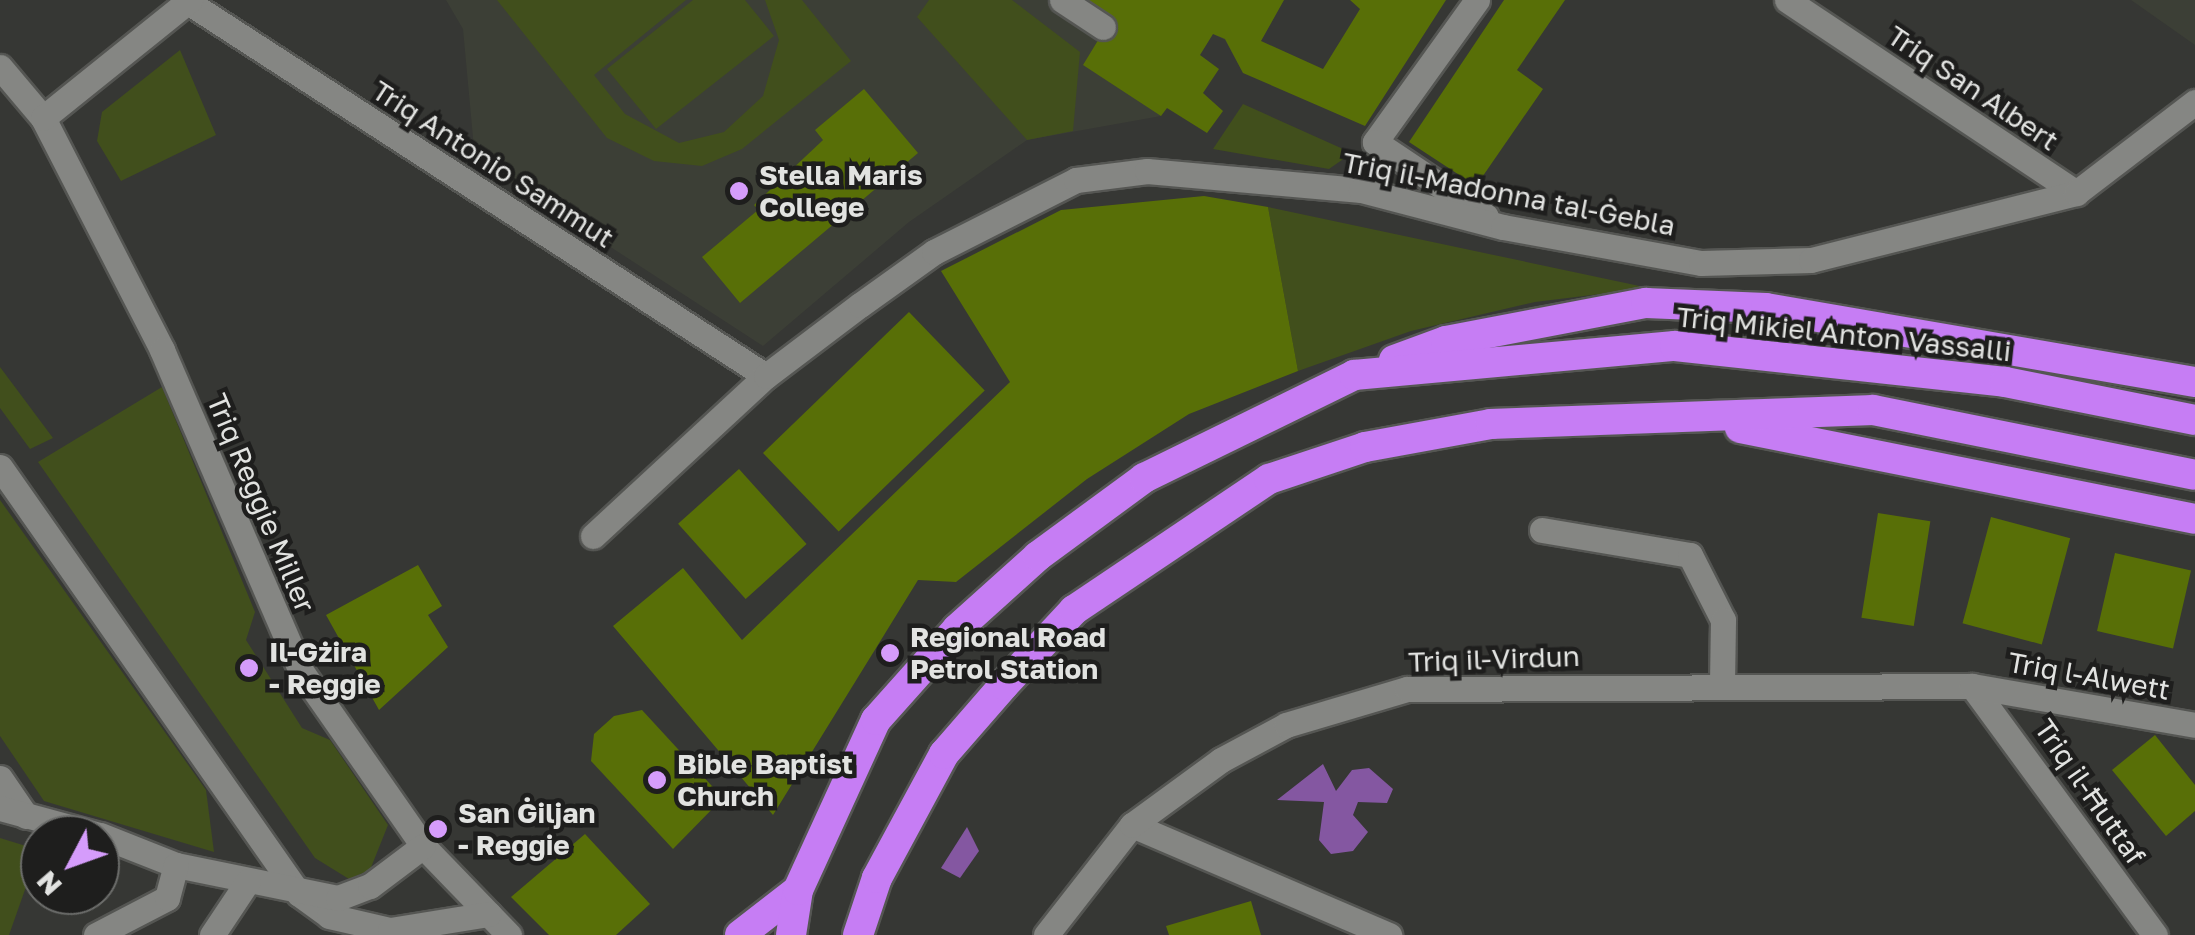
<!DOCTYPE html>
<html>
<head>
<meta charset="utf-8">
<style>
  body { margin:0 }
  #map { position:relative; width:2195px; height:935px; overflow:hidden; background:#363734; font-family:"Golos Text",sans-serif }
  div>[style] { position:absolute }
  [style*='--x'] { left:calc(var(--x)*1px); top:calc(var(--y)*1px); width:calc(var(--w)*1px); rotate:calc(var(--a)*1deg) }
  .built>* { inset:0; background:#3c3f36 }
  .green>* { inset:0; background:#414f1c }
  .water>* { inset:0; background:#8457a1 }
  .building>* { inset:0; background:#586f07; transform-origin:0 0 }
  .roads { filter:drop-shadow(2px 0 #555653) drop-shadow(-2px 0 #555653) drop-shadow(0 2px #555653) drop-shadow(0 -2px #555653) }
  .minor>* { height:25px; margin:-12.5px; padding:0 12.5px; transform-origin:12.5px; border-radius:12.5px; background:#858683 }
  .highway>* { height:30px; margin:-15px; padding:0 15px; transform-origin:15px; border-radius:15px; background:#c67df4 }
  .dots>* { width:28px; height:28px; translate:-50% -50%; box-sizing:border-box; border:5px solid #1e1e1d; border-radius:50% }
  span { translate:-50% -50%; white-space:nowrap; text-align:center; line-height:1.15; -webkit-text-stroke:9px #1e1e1d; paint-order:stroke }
  .street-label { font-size:28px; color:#e2e3e1 }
  .poi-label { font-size:28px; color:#e2e3e1; font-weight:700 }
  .left { translate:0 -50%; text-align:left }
  .north { position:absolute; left:20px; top:815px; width:100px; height:100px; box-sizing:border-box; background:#1e1e1d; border:2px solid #6c6d6b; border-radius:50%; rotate:229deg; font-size:28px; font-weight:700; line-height:40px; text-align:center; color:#e2e3e1 }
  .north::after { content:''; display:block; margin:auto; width:35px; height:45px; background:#d59cfb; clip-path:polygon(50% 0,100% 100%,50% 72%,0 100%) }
</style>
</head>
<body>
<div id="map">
  <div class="built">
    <i style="clip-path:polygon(446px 0,1284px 0,1243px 73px,1225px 40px,1213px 34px,1161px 116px,1027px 140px,909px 222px,763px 346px,475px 159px,463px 29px)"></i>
    <i style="clip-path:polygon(2131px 0,2195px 0,2195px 45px)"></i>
  </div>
  <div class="green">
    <i style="clip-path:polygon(497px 0,686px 0,594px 75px,625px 114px,679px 143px,724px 132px,763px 96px,779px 40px,765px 0,802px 0,851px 61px,742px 149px,702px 166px,654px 161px,607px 138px)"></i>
    <i style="clip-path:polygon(693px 0,745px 0,774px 36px,656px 129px,607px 69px)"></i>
    <i style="clip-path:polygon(929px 0,1012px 0,1080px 52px,1073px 131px,1027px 140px,917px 17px)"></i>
    <i style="clip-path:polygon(180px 50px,216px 135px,121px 181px,97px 141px,102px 112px)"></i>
    <i style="clip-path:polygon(1243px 104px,1352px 153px,1329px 169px,1213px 149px)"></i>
    <i style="clip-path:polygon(1268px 207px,1649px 288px,1535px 302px,1411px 331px,1298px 371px)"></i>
    <i style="clip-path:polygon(0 367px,53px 438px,30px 449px,0 408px)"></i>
    <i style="clip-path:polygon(162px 387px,255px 612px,246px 640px,302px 728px,330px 740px,388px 825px,370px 870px,349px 879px,315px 858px,38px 462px)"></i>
    <i style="clip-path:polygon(0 500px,206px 790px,214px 852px,44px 801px,0 736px)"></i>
    <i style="clip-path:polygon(0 838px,39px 850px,9px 935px,0 935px)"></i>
  </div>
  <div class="water">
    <i style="clip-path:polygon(1323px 764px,1336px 791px,1352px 770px,1369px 768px,1393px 789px,1387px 803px,1358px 802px,1353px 815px,1368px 832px,1353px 851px,1331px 854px,1319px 840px,1324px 802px,1277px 800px)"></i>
    <i style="clip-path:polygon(967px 827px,979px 851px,960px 878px,941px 868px)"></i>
  </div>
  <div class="building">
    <i style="clip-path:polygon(1083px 0,1284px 0,1261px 41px,1323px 69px,1360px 9px,1350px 0,1446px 0,1365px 126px,1243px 73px,1225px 39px,1213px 34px,1200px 55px,1219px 69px,1203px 93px,1223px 111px,1207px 133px,1167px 108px,1161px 116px,1083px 65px,1111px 19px)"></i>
    <i style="clip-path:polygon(1504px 0,1565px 0,1517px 70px,1543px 89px,1476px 186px,1409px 142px)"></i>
    <i style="clip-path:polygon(864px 89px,918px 153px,740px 303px,702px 257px,758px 210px,754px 205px,823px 140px,815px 130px)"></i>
    <i style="clip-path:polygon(1204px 196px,1268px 207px,1298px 371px,1189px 414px,1087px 479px,956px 582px,918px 580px,773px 815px,613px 626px,683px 568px,742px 640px,1010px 382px,941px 271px,1061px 210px)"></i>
    <i style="left:909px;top:312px;width:109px;height:203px;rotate:46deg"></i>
    <i style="left:739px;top:469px;width:101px;height:82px;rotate:48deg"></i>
    <i style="left:1878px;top:513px;width:53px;height:106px;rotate:9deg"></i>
    <i style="left:1991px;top:517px;width:82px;height:110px;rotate:15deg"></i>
    <i style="left:2115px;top:553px;width:78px;height:80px;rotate:13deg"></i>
    <i style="clip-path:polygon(418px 565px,442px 606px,428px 615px,448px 647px,379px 710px,326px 615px)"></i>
    <i style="clip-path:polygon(642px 710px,723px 798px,673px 849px,591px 761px,594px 734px,614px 716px)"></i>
    <i style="clip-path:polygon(2155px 735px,2195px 785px,2195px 811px,2166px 836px,2112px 770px)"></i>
    <i style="clip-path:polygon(585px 834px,650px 904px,616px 935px,549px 935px,511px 897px)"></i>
    <i style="clip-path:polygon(1251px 901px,1261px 935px,1169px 935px,1166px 926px)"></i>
  </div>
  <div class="roads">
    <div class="minor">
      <i style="--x:1062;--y:0;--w:49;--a:33.4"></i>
      <i style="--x:1477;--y:0;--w:175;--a:125.7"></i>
      <i style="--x:1375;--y:142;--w:133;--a:33.7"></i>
      <i style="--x:1787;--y:0;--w:348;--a:33.7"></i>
      <i style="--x:188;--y:2;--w:688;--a:32.91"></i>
      <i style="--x:0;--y:67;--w:67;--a:49.9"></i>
      <i style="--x:43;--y:118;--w:261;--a:62.8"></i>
      <i style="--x:162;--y:350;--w:350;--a:66.6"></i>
      <i style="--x:301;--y:671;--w:213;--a:55.1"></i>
      <i style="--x:423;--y:846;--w:124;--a:46"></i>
      <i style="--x:43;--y:118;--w:189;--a:-38.8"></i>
      <i style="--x:0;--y:467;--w:521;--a:55"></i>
      <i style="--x:299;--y:894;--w:37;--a:36"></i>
      <i style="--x:329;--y:916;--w:63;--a:12.9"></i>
      <i style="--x:390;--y:930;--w:100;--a:-9.2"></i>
      <i style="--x:1542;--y:530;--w:150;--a:9.6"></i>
      <i style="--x:1690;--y:555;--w:73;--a:63.1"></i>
      <i style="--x:1723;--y:620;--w:64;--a:90.9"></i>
      <i style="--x:593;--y:536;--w:236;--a:-42.8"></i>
      <i style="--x:766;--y:376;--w:118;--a:-37.1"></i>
      <i style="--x:860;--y:305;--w:91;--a:-35.6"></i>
      <i style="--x:934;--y:252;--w:159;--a:-26.9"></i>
      <i style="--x:1076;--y:180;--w:72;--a:-7.2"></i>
      <i style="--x:1147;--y:171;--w:215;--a:5.1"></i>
      <i style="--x:1361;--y:190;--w:147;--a:14.6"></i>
      <i style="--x:1503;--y:227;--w:201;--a:10.3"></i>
      <i style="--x:1701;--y:263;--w:110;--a:-1.6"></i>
      <i style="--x:1811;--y:260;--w:273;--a:-14.2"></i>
      <i style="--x:2076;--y:193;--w:150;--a:-37.4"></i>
      <i style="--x:1972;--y:686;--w:309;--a:53.7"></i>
      <i style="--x:0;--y:778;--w:46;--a:55.6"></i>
      <i style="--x:0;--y:808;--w:103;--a:15.3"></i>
      <i style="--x:1132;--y:825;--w:280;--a:23.2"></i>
      <i style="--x:100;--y:835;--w:82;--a:21.5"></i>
      <i style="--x:176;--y:865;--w:165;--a:11.5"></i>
      <i style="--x:338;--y:898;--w:34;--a:-21"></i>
      <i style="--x:370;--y:886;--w:66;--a:-37"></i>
      <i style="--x:96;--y:935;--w:80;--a:-27.5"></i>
      <i style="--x:167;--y:898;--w:34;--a:-75"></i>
      <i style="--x:212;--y:935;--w:65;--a:-56.3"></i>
      <i style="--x:1046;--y:935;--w:140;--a:-52"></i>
      <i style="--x:1132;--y:825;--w:110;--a:-36.1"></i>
      <i style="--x:1221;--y:760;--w:74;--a:-28.3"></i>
      <i style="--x:1286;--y:725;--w:126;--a:-16.6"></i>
      <i style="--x:1407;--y:689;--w:565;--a:-0.3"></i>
      <i style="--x:1972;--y:686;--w:226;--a:9.9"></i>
    </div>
    <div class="highway">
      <i style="--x:1394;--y:360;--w:55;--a:-20.1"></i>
      <i style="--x:1446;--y:341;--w:204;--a:-10.8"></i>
      <i style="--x:1646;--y:303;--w:120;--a:2.4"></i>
      <i style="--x:1766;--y:308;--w:435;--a:9.8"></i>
      <i style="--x:1740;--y:428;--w:464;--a:11.3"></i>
      <i style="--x:740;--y:935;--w:73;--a:-37.8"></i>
      <i style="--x:791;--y:935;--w:46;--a:-81.2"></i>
      <i style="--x:798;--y:890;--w:187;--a:-65.4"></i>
      <i style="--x:876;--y:720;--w:122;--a:-48.3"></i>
      <i style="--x:957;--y:629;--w:109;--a:-42"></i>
      <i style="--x:1038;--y:556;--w:132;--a:-36.3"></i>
      <i style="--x:1144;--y:478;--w:234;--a:-26.1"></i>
      <i style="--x:1354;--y:375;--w:322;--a:-5.2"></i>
      <i style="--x:1675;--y:346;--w:332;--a:6.2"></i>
      <i style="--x:2005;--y:382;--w:194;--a:11.3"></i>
      <i style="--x:858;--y:935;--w:60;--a:-71.6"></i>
      <i style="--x:877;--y:878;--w:141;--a:-61.6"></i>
      <i style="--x:944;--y:754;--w:91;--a:-49"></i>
      <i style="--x:1004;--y:685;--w:103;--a:-47"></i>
      <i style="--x:1074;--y:610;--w:235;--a:-33.9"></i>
      <i style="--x:1269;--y:479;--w:101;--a:-18.4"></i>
      <i style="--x:1365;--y:447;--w:128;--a:-10.3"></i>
      <i style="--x:1491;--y:424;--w:382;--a:-2.1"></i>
      <i style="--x:1873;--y:410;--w:328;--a:11.4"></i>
    </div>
  </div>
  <div class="dots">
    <i style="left:739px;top:191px;background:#d59cfb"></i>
    <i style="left:890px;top:653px;background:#d59cfb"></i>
    <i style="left:249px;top:668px;background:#d59cfb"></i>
    <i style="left:657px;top:780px;background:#d59cfb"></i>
    <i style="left:438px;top:829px;background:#d59cfb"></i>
  </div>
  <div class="street-label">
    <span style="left:1973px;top:88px;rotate:34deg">Triq San Albert</span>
    <span style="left:493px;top:164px;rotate:33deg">Triq Antonio Sammut</span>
    <span style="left:1509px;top:194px;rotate:11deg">Triq il-Madonna tal-Ġebla</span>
    <span style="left:1844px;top:334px;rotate:6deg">Triq Mikiel Anton Vassalli</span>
    <span style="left:261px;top:503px;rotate:67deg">Triq Reggie Miller</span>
    <span style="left:1494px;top:659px;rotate:-2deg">Triq il-Virdun</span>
    <span style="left:2089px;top:676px;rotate:10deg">Triq l-Alwett</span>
    <span style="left:2090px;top:792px;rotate:55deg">Triq il-Ħuttaf</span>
  </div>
  <div class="poi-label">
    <span class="left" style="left:759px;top:191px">Stella Maris<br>College</span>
    <span class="left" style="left:910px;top:653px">Regional Road<br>Petrol Station</span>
    <span class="left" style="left:269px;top:668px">Il-Gżira<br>- Reggie</span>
    <span class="left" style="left:677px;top:780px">Bible Baptist<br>Church</span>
    <span class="left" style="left:458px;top:829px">San Ġiljan<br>- Reggie</span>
  </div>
  <div class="north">N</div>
</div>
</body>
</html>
